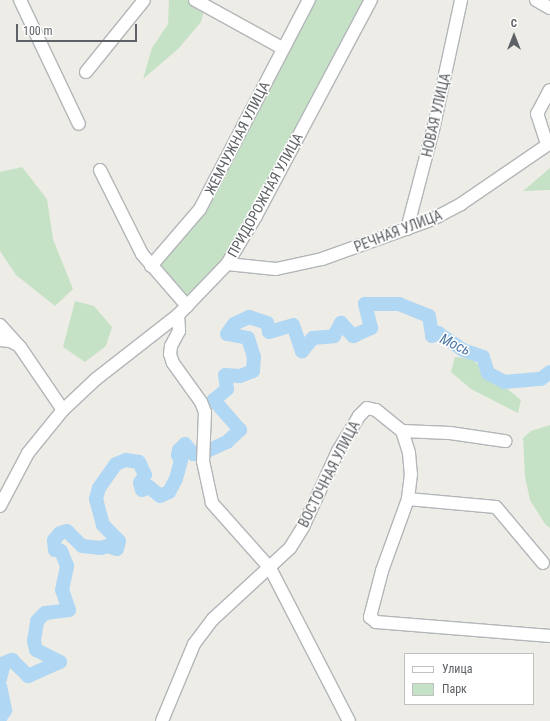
<!DOCTYPE html>
<html>
<head>
<meta charset="utf-8">
<style>
  body { margin:0 }
  #map { position:relative; width:550px; height:721px; overflow:hidden; background:#eeece6; font-family:"Roboto Condensed",sans-serif }
  div>[style] { position:absolute }
  [style*='--x'] { left:calc(var(--x)*1px); top:calc(var(--y)*1px); width:calc(var(--w)*1px); rotate:calc(var(--a)*1deg) }
  .green>* { inset:0; background:#c6e2c6 }
  .river>* { height:14px; margin:-7px; padding:0 7px; transform-origin:7px; border-radius:7px; background:#b0d7f4 }
  .roads { filter:drop-shadow(1px 0 #b3b6b9) drop-shadow(-1px 0 #b3b6b9) drop-shadow(0 1px #b3b6b9) drop-shadow(0 -1px #b3b6b9) }
  .minor>* { height:12px; margin:-6px; padding:0 6px; transform-origin:6px; border-radius:6px; background:#fff }
  span { translate:-50% -50%; white-space:nowrap; text-align:center; line-height:1.15; -webkit-text-stroke:3px #fff; paint-order:stroke }
  .street-label { font-size:14px; color:#5e6165 }
  .water-label { font-size:15px; color:#4f78a5; font-style:italic }
  .legend { position:absolute; left:404px; top:653px; width:130px; height:52px; box-sizing:border-box; background:#fff; border:1px solid #bfc0c1; margin:0; padding:5px 7px; list-style:none; font-size:12px; color:#5e6165 }
  .legend li { display:flex; align-items:center; gap:8px; height:20px }
  .legend b { width:20px; border:1px solid #bfc0c1 }
  .north { position:absolute; left:494px; top:16px; width:40px; height:40px; -webkit-text-stroke:3px #fff; paint-order:stroke; rotate:0deg; font-size:11px; font-weight:700; line-height:16px; text-align:center; color:#5e6165 }
  .north::after { content:''; display:block; margin:auto; width:14px; height:18px; background:#5e6165; clip-path:polygon(50% 0,100% 100%,50% 72%,0 100%) }
  .scale { position:absolute; left:16px; top:24px; width:121px; height:18px; box-sizing:border-box; border:2px solid #5e6165; border-top:0; padding-left:5px; font-size:12px; line-height:14px; white-space:nowrap; color:#5e6165; -webkit-text-stroke:3px #fff; paint-order:stroke }
</style>
</head>
<body>
<div id="map">
  <div class="green">
    <i style="clip-path:polygon(169px 0,189px 0,204px 10px,201px 22px,178px 49px,143px 79px,152px 48px,168px 24px)"></i>
    <i style="clip-path:polygon(315px 0,363px 0,236px 239px,217px 266px,185px 297px,160px 275px,158px 261px,196px 221px)"></i>
    <i style="clip-path:polygon(22px 167px,47px 199px,53px 239px,73px 289px,55px 306px,16px 275px,0 251px,0 172px)"></i>
    <i style="clip-path:polygon(550px 168px,550px 190px,523px 191px)"></i>
    <i style="clip-path:polygon(75px 301px,94px 306px,112px 327px,106px 346px,85px 362px,63px 347px)"></i>
    <i style="clip-path:polygon(455px 357px,470px 358px,521px 400px,518px 413px,471px 389px,451px 372px)"></i>
    <i style="clip-path:polygon(550px 425px,550px 528px,545px 524px,530px 500px,525px 477px,523px 438px,531px 431px)"></i>
  </div>
  <div class="river">
    <i style="--x:0;--y:679;--w:16;--a:-76"></i>
    <i style="--x:4;--y:663;--w:9;--a:-21"></i>
    <i style="--x:12;--y:660;--w:23;--a:45"></i>
    <i style="--x:28;--y:676;--w:35;--a:-24"></i>
    <i style="--x:60;--y:662;--w:27;--a:-153"></i>
    <i style="--x:36;--y:650;--w:9;--a:-103"></i>
    <i style="--x:34;--y:641;--w:20;--a:-81"></i>
    <i style="--x:37;--y:621;--w:11;--a:-45"></i>
    <i style="--x:45;--y:613;--w:24;--a:-7"></i>
    <i style="--x:69;--y:610;--w:21;--a:-109"></i>
    <i style="--x:62;--y:590;--w:25;--a:-78"></i>
    <i style="--x:67;--y:566;--w:16;--a:-112"></i>
    <i style="--x:61;--y:551;--w:6;--a:-171"></i>
    <i style="--x:55;--y:550;--w:10;--a:-96"></i>
    <i style="--x:54;--y:540;--w:9;--a:-49"></i>
    <i style="--x:60;--y:533;--w:7;--a:-16"></i>
    <i style="--x:67;--y:531;--w:21;--a:45"></i>
    <i style="--x:82;--y:546;--w:19;--a:6"></i>
    <i style="--x:101;--y:548;--w:6;--a:-18"></i>
    <i style="--x:107;--y:546;--w:10;--a:17"></i>
    <i style="--x:117;--y:549;--w:8;--a:-76"></i>
    <i style="--x:119;--y:541;--w:23;--a:-135"></i>
    <i style="--x:103;--y:525;--w:27;--a:-105"></i>
    <i style="--x:96;--y:499;--w:11;--a:-75"></i>
    <i style="--x:99;--y:488;--w:29;--a:-55"></i>
    <i style="--x:116;--y:464;--w:11;--a:-22"></i>
    <i style="--x:126;--y:460;--w:13;--a:9"></i>
    <i style="--x:139;--y:462;--w:14;--a:65"></i>
    <i style="--x:145;--y:475;--w:9;--a:122"></i>
    <i style="--x:140;--y:483;--w:7;--a:74"></i>
    <i style="--x:142;--y:490;--w:8;--a:-23"></i>
    <i style="--x:149;--y:487;--w:14;--a:39"></i>
    <i style="--x:160;--y:496;--w:10;--a:-24"></i>
    <i style="--x:169;--y:492;--w:15;--a:-62"></i>
    <i style="--x:176;--y:479;--w:20;--a:-75"></i>
    <i style="--x:181;--y:460;--w:6;--a:-121"></i>
    <i style="--x:178;--y:455;--w:5;--a:-79"></i>
    <i style="--x:179;--y:450;--w:8;--a:-45"></i>
    <i style="--x:185;--y:444;--w:13;--a:51"></i>
    <i style="--x:193;--y:454;--w:8;--a:0"></i>
    <i style="--x:201;--y:454;--w:29;--a:-25"></i>
    <i style="--x:227;--y:442;--w:18;--a:-43"></i>
    <i style="--x:240;--y:430;--w:40;--a:-131"></i>
    <i style="--x:214;--y:400;--w:17;--a:-40"></i>
    <i style="--x:227;--y:389;--w:14;--a:-98"></i>
    <i style="--x:225;--y:375;--w:15;--a:4"></i>
    <i style="--x:240;--y:376;--w:14;--a:-21"></i>
    <i style="--x:253;--y:371;--w:14;--a:-86"></i>
    <i style="--x:254;--y:357;--w:20;--a:-108"></i>
    <i style="--x:248;--y:338;--w:21;--a:-169"></i>
    <i style="--x:227;--y:334;--w:12;--a:-55"></i>
    <i style="--x:234;--y:324;--w:17;--a:-25"></i>
    <i style="--x:249;--y:317;--w:19;--a:18"></i>
    <i style="--x:267;--y:323;--w:9;--a:77"></i>
    <i style="--x:269;--y:332;--w:25;--a:-16"></i>
    <i style="--x:293;--y:325;--w:28;--a:71"></i>
    <i style="--x:302;--y:351;--w:17;--a:-50"></i>
    <i style="--x:313;--y:338;--w:21;--a:-5"></i>
    <i style="--x:334;--y:336;--w:15;--a:-62"></i>
    <i style="--x:341;--y:323;--w:18;--a:47"></i>
    <i style="--x:353;--y:336;--w:20;--a:-24"></i>
    <i style="--x:371;--y:328;--w:25;--a:-104"></i>
    <i style="--x:365;--y:304;--w:34;--a:0"></i>
    <i style="--x:399;--y:304;--w:32;--a:22"></i>
    <i style="--x:429;--y:316;--w:20;--a:81"></i>
    <i style="--x:432;--y:336;--w:7;--a:-27"></i>
    <i style="--x:438;--y:333;--w:30;--a:34"></i>
    <i style="--x:463;--y:350;--w:21;--a:19"></i>
    <i style="--x:483;--y:357;--w:17;--a:73"></i>
    <i style="--x:488;--y:373;--w:18;--a:29"></i>
    <i style="--x:504;--y:382;--w:37;--a:-5"></i>
    <i style="--x:541;--y:379;--w:11;--a:-38"></i>
    <i style="--x:0;--y:686;--w:25;--a:78"></i>
    <i style="--x:5;--y:710;--w:9;--a:122"></i>
  </div>
  <div class="roads">
    <div class="minor">
      <i style="--x:20;--y:0;--w:137;--a:64.6"></i>
      <i style="--x:195;--y:0;--w:99;--a:28.9"></i>
      <i style="--x:536;--y:0;--w:16;--a:30"></i>
      <i style="--x:86;--y:72;--w:92;--a:-51.1"></i>
      <i style="--x:547;--y:144;--w:32;--a:-108"></i>
      <i style="--x:537;--y:114;--w:27;--a:-62"></i>
      <i style="--x:100;--y:170;--w:94;--a:63.4"></i>
      <i style="--x:142;--y:254;--w:69;--a:49.1"></i>
      <i style="--x:407;--y:229;--w:102;--a:-75.3"></i>
      <i style="--x:433;--y:130;--w:133;--a:-77.8"></i>
      <i style="--x:227;--y:264;--w:49;--a:5.8"></i>
      <i style="--x:276;--y:269;--w:47;--a:-12.3"></i>
      <i style="--x:322;--y:259;--w:118;--a:-19.8"></i>
      <i style="--x:433;--y:219;--w:32;--a:-28"></i>
      <i style="--x:461;--y:204;--w:108;--a:-34.4"></i>
      <i style="--x:151;--y:266;--w:75;--a:-49.3"></i>
      <i style="--x:200;--y:209;--w:236;--a:-62.5"></i>
      <i style="--x:178;--y:315;--w:16;--a:86"></i>
      <i style="--x:179;--y:331;--w:17;--a:118"></i>
      <i style="--x:171;--y:346;--w:8;--a:97"></i>
      <i style="--x:170;--y:354;--w:9;--a:72"></i>
      <i style="--x:173;--y:363;--w:48;--a:54.3"></i>
      <i style="--x:201;--y:402;--w:11;--a:68"></i>
      <i style="--x:205;--y:412;--w:49;--a:92.3"></i>
      <i style="--x:203;--y:461;--w:43;--a:77.9"></i>
      <i style="--x:212;--y:503;--w:87;--a:48.3"></i>
      <i style="--x:270;--y:568;--w:172;--a:62.7"></i>
      <i style="--x:0;--y:325;--w:30;--a:48"></i>
      <i style="--x:20;--y:347;--w:76;--a:55.7"></i>
      <i style="--x:0;--y:340;--w:10;--a:6"></i>
      <i style="--x:10;--y:341;--w:9;--a:27"></i>
      <i style="--x:402;--y:431;--w:48;--a:2.4"></i>
      <i style="--x:450;--y:433;--w:56;--a:8.3"></i>
      <i style="--x:408;--y:499;--w:88;--a:5.2"></i>
      <i style="--x:496;--y:507;--w:73;--a:50"></i>
      <i style="--x:0;--y:506;--w:60;--a:-62.2"></i>
      <i style="--x:28;--y:453;--w:55;--a:-50.9"></i>
      <i style="--x:63;--y:410;--w:45;--a:-43.2"></i>
      <i style="--x:96;--y:379;--w:104;--a:-38"></i>
      <i style="--x:178;--y:315;--w:71;--a:-46.1"></i>
      <i style="--x:227;--y:264;--w:56;--a:-58.9"></i>
      <i style="--x:256;--y:216;--w:245;--a:-62"></i>
      <i style="--x:162;--y:721;--w:83;--a:-67.4"></i>
      <i style="--x:194;--y:644;--w:31;--a:-53"></i>
      <i style="--x:213;--y:619;--w:105;--a:-42.7"></i>
      <i style="--x:290;--y:548;--w:25;--a:-58"></i>
      <i style="--x:303;--y:527;--w:84;--a:-65.3"></i>
      <i style="--x:338;--y:451;--w:41;--a:-59"></i>
      <i style="--x:359;--y:416;--w:11;--a:-45"></i>
      <i style="--x:367;--y:408;--w:9;--a:13"></i>
      <i style="--x:376;--y:410;--w:33;--a:39"></i>
      <i style="--x:402;--y:431;--w:23;--a:72"></i>
      <i style="--x:409;--y:453;--w:21;--a:85"></i>
      <i style="--x:411;--y:474;--w:25;--a:97"></i>
      <i style="--x:408;--y:499;--w:77;--a:109.9"></i>
      <i style="--x:382;--y:571;--w:48;--a:104.6"></i>
      <i style="--x:370;--y:617;--w:8;--a:40"></i>
      <i style="--x:376;--y:622;--w:175;--a:4.6"></i>
    </div>
  </div>
  <div class="street-label">
    <span style="left:436px;top:115px;rotate:-77deg">НОВАЯ УЛИЦА</span>
    <span style="left:237px;top:138px;rotate:-63deg">ЖЕМЧУЖНАЯ УЛИЦА</span>
    <span style="left:265px;top:195px;rotate:-61deg">ПРИДОРОЖНАЯ УЛИЦА</span>
    <span style="left:398px;top:231px;rotate:-21deg">РЕЧНАЯ УЛИЦА</span>
    <span style="left:329px;top:474px;rotate:-63deg">ВОСТОЧНАЯ УЛИЦА</span>
  </div>
  <div class="water-label">
    <span style="left:455px;top:345px;rotate:25deg">Мось</span>
  </div>
  <ul class="legend">
  <li><b style="height:5px;background:#fff"></b>Улица</li>
  <li><b style="height:11px;background:#c6e2c6"></b>Парк</li>
  </ul>
  <div class="north">С</div>
  <div class="scale">100 m</div>
</div>
</body>
</html>
